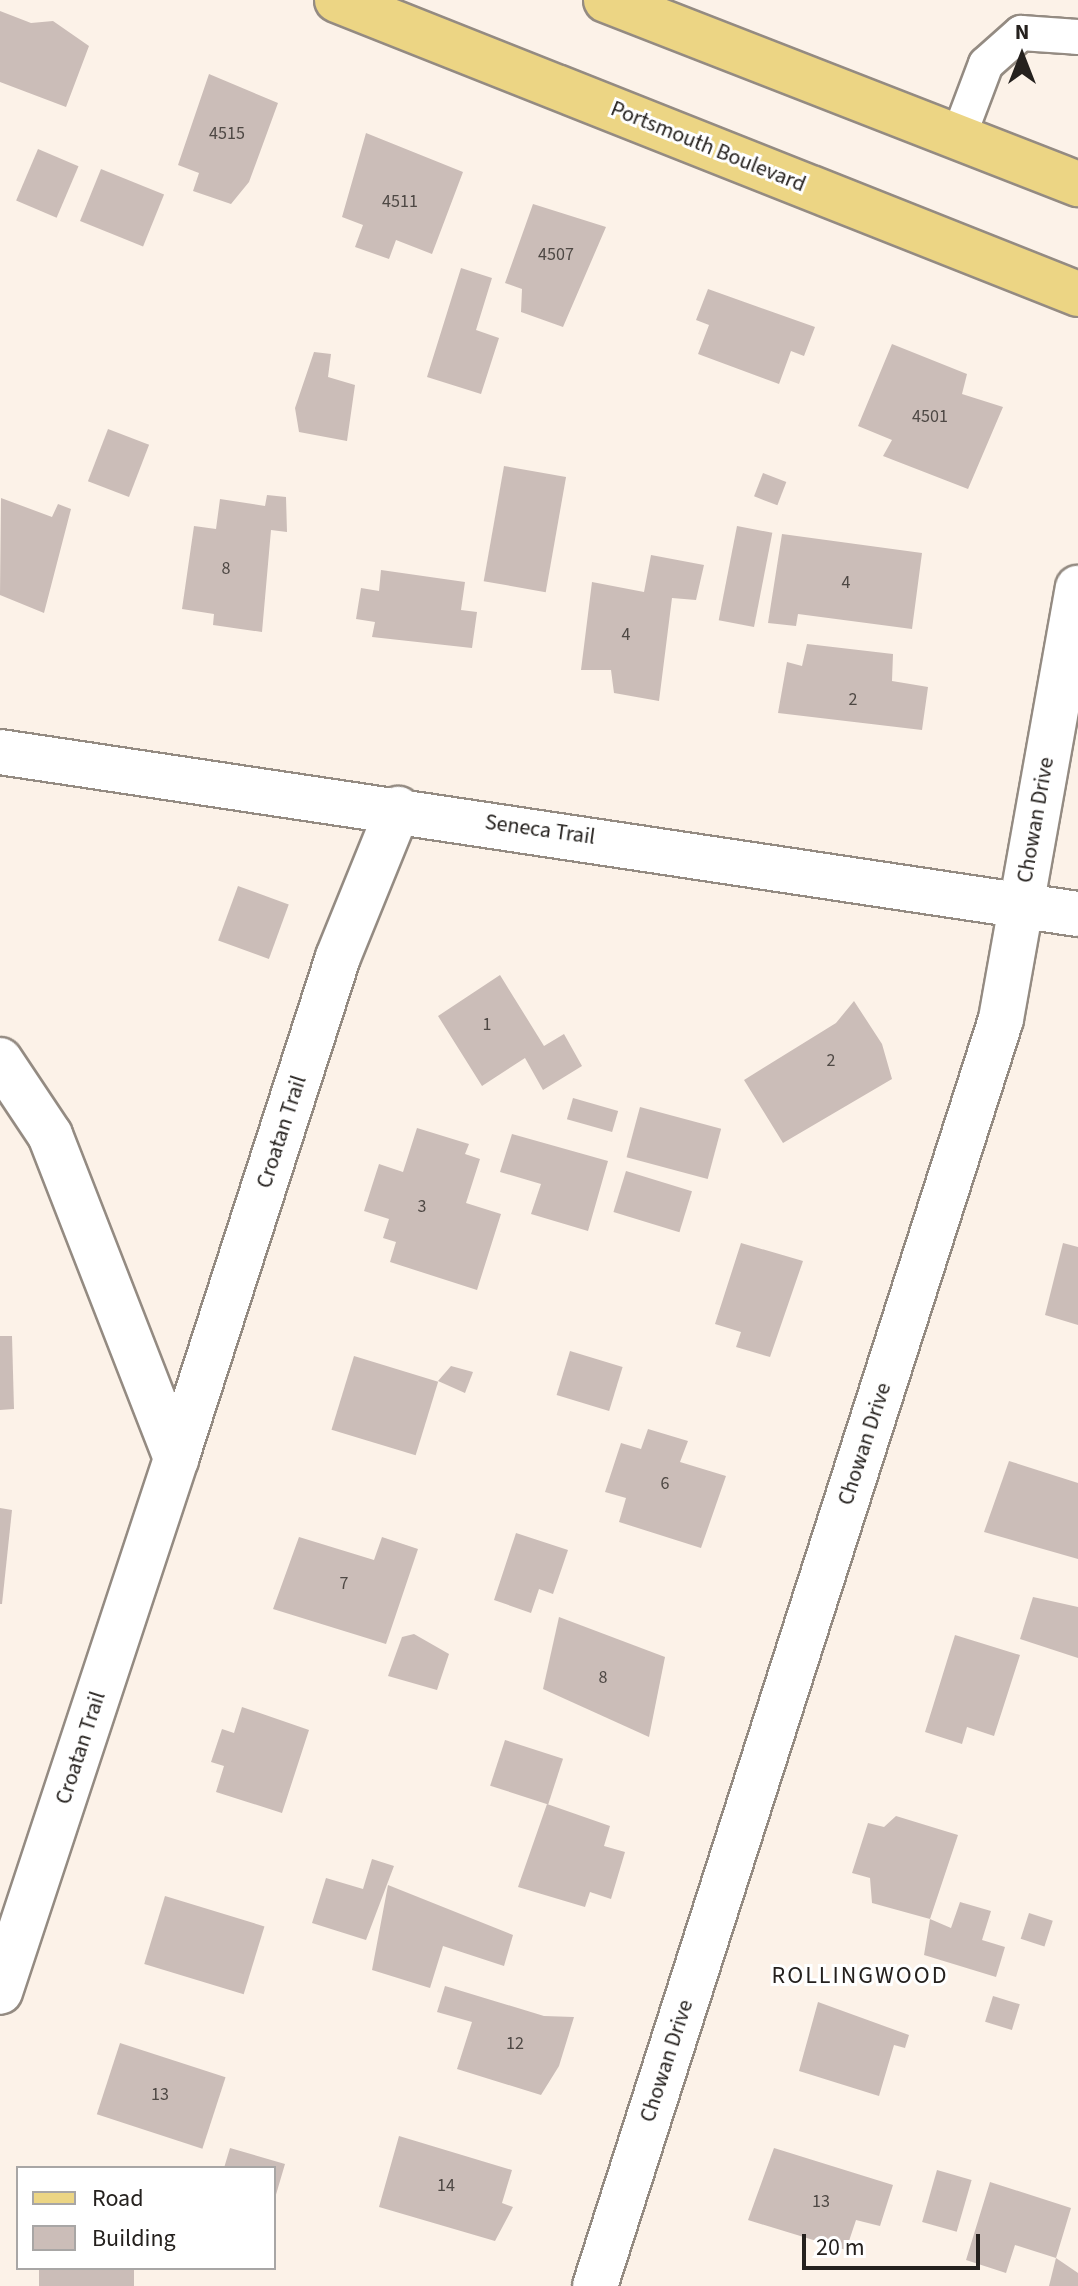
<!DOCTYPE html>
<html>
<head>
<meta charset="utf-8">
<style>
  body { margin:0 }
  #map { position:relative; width:1078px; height:2286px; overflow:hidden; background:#fcf2e8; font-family:"Source Sans 3",sans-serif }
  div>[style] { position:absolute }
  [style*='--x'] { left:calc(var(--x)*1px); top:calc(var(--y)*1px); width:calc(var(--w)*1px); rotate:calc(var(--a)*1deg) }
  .building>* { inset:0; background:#cbbdb8; transform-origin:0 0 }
  .roads { filter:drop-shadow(2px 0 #948b82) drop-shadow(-2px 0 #948b82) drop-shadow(0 2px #948b82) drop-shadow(0 -2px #948b82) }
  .lane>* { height:34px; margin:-17px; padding:0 17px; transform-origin:17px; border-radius:17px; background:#fff }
  .street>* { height:44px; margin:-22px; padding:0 22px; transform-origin:22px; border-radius:22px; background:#fff }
  .primary>* { height:44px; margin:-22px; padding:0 22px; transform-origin:22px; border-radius:22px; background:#ecd584 }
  span { translate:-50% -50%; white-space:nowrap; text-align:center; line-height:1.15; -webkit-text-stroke:6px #fff; paint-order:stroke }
  .number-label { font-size:18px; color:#4e4844 }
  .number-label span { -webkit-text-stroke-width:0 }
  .street-label { font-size:22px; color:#25211e }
  .neighbourhood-label { font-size:24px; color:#25211e; letter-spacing:2px }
  .legend { position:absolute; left:16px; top:2166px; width:260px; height:104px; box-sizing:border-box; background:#fff; border:2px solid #a8a6a5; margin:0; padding:10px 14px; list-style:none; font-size:24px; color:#25211e }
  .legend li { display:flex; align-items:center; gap:16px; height:40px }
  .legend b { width:40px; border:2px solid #a8a6a5 }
  .north { position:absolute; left:982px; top:16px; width:80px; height:80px; -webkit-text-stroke:6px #fff; paint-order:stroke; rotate:0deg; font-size:22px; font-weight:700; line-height:32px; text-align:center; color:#25211e }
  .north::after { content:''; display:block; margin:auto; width:28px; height:36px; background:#25211e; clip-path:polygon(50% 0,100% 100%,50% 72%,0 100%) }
  .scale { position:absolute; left:802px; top:2234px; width:178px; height:36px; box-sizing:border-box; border:4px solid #25211e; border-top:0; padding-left:10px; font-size:24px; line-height:28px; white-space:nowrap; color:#25211e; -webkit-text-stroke:6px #fff; paint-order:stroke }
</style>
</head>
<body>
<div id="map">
  <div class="building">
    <i style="clip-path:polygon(0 11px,31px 23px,53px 21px,89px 46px,66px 107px,0 82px)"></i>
    <i style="clip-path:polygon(209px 74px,278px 103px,249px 182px,231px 204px,193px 191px,199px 173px,178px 165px)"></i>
    <i style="clip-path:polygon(366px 133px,463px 172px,432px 254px,396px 240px,389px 259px,355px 247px,363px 225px,342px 217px)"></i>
    <i style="left:38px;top:149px;width:44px;height:56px;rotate:23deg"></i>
    <i style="left:101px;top:169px;width:68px;height:56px;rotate:22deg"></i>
    <i style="clip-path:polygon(533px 204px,606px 227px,563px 327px,521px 312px,522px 289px,505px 283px)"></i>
    <i style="clip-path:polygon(461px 268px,492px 278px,476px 330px,499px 338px,481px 394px,427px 377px)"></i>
    <i style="clip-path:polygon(708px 289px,815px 327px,804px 356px,791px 351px,779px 384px,698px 354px,709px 325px,696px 320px)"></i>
    <i style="clip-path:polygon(892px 344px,967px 374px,962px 394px,1003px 407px,968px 489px,883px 456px,892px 440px,858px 426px)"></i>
    <i style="clip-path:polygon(314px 352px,331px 354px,328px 377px,355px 385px,347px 441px,299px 432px,295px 408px)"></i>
    <i style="left:108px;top:429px;width:44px;height:56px;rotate:21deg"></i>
    <i style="left:504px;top:466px;width:63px;height:117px;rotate:10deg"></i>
    <i style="left:763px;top:473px;width:25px;height:25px;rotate:21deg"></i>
    <i style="clip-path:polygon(267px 495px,286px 497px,287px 532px,271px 530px,262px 632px,213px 625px,214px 614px,182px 609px,194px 526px,216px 529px,220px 499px,265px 506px)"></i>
    <i style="clip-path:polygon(1px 498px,52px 517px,58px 504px,71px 509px,44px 613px,0 595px)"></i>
    <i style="left:737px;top:526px;width:36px;height:96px;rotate:11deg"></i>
    <i style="clip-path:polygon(782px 534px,922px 553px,912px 629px,798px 614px,796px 626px,768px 623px)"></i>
    <i style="clip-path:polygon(651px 555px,704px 565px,696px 600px,672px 598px,659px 701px,614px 693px,611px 670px,581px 670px,592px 582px,644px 592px)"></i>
    <i style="clip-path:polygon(381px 570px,465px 582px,461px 610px,477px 612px,472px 648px,372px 637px,375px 622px,356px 619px,361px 588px,379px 591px)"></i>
    <i style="clip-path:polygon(807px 644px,893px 654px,892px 681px,928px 687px,922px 730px,778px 713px,787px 662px,802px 666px)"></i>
    <i style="left:238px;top:886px;width:54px;height:58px;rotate:20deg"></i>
    <i style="clip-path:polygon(500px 975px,544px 1046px,564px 1034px,582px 1066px,543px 1090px,525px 1058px,482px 1086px,438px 1016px)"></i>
    <i style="clip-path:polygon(854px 1001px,882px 1044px,892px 1079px,783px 1143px,744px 1080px,836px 1023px)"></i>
    <i style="left:573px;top:1098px;width:47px;height:22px;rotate:16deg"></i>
    <i style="left:640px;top:1107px;width:84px;height:52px;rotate:15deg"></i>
    <i style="clip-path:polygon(417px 1128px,469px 1144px,465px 1154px,480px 1159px,466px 1203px,501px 1214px,477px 1290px,390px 1262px,396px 1242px,383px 1238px,389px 1219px,364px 1211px,379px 1164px,403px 1172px)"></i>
    <i style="clip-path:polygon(512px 1134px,608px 1161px,588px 1231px,531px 1214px,541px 1184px,500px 1172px)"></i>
    <i style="left:626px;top:1171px;width:69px;height:43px;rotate:17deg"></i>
    <i style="clip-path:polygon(741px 1243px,803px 1261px,770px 1357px,736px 1347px,741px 1332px,715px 1324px)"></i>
    <i style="clip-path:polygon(1063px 1243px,1078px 1247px,1078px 1325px,1045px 1315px)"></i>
    <i style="clip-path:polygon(0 1336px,12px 1336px,14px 1409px,0 1410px)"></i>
    <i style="left:570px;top:1351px;width:55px;height:46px;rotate:17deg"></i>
    <i style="left:354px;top:1356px;width:88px;height:77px;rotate:17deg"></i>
    <i style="clip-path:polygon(451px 1366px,473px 1372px,465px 1393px,438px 1381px)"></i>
    <i style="clip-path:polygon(648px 1429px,688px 1441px,680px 1462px,726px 1476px,701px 1548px,619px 1522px,626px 1498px,605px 1492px,621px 1443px,641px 1449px)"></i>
    <i style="clip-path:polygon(1009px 1461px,1078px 1483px,1078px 1559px,984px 1532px)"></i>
    <i style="clip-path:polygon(0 1508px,12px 1510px,2px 1604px,0 1604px)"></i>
    <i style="clip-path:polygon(516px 1533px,568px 1550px,553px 1594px,539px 1589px,531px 1613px,494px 1600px)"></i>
    <i style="clip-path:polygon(299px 1537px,374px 1560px,382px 1537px,418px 1549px,386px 1644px,273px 1609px)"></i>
    <i style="clip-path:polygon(1033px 1597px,1078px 1607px,1078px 1658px,1020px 1639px)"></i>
    <i style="clip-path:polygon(559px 1617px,665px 1657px,649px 1737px,543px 1689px)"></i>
    <i style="clip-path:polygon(414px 1634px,449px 1654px,437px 1690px,388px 1676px,402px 1637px)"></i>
    <i style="clip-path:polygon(955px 1635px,1020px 1655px,994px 1736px,967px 1727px,962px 1744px,925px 1732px)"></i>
    <i style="clip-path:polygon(242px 1707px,309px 1730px,282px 1813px,216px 1792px,224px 1766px,211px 1762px,222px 1729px,234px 1733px)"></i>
    <i style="left:505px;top:1740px;width:61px;height:48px;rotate:18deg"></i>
    <i style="clip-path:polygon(547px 1804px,610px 1826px,604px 1846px,625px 1852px,611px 1899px,590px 1892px,585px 1907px,518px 1887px)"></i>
    <i style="clip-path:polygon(896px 1816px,958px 1835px,930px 1919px,872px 1903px,870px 1878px,852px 1873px,868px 1823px,884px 1827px)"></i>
    <i style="clip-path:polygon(372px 1859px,394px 1866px,366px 1940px,312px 1923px,326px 1878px,363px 1889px)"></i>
    <i style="clip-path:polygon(388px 1885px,513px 1935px,504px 1966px,443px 1946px,430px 1988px,372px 1970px)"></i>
    <i style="left:165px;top:1896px;width:104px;height:71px;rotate:17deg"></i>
    <i style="clip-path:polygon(960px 1902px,991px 1911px,982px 1940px,1005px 1947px,996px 1977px,924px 1955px,930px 1919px,951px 1928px)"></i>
    <i style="left:1029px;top:1913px;width:25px;height:27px;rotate:18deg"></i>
    <i style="clip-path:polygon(445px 1986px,544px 2016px,574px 2017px,559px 2066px,541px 2095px,457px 2069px,472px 2022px,437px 2012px)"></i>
    <i style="left:993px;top:1996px;width:28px;height:27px;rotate:17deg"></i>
    <i style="clip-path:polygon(818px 2002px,909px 2035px,905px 2048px,894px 2045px,879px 2096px,799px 2071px)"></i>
    <i style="left:120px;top:2043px;width:111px;height:75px;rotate:18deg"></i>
    <i style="clip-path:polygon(399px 2136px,512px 2170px,502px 2203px,513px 2207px,495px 2241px,379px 2207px)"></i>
    <i style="clip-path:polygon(230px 2148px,285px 2164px,275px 2198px,274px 2168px,224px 2168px)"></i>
    <i style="clip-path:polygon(774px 2148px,893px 2185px,880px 2226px,856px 2220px,846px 2250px,748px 2220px)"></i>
    <i style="left:937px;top:2170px;width:36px;height:54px;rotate:16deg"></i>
    <i style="clip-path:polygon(990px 2182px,1071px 2208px,1056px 2258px,1078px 2273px,1078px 2286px,1049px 2286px,1056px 2258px,1015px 2245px,1006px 2273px,966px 2260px)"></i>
    <i style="left:39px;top:2268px;width:95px;height:19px"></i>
  </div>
  <div class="roads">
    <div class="lane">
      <i style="--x:958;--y:138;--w:79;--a:-69.3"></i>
      <i style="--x:986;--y:64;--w:47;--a:-41.5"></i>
      <i style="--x:1021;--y:33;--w:57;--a:4"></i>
    </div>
    <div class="street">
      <i style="--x:0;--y:752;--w:1090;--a:8.55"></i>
      <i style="--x:0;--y:1060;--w:90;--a:56.3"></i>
      <i style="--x:50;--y:1135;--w:348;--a:68.7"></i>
      <i style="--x:176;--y:1459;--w:561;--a:108.27"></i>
      <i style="--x:176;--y:1459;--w:527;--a:-72.11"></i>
      <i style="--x:338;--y:957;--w:160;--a:-67.9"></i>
      <i style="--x:595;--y:2286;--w:1330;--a:-72.23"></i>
      <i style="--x:1001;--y:1019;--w:438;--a:-79.9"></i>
    </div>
    <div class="primary">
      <i style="--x:337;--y:0;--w:797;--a:21.64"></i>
      <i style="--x:606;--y:0;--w:507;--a:21.3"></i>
    </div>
  </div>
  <div class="number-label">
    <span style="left:227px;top:134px">4515</span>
    <span style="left:400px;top:202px">4511</span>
    <span style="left:556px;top:255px">4507</span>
    <span style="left:930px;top:417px">4501</span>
    <span style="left:226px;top:569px">8</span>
    <span style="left:846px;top:583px">4</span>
    <span style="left:626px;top:635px">4</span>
    <span style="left:853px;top:700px">2</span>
    <span style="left:487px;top:1025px">1</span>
    <span style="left:831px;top:1061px">2</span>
    <span style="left:422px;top:1207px">3</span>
    <span style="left:665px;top:1484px">6</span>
    <span style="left:344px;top:1584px">7</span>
    <span style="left:603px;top:1678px">8</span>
    <span style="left:515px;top:2044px">12</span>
    <span style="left:160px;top:2095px">13</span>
    <span style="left:446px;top:2186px">14</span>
    <span style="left:821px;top:2202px">13</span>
  </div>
  <div class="street-label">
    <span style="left:708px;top:147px;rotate:22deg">Portsmouth Boulevard</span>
    <span style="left:1036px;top:820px;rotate:-80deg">Chowan Drive</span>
    <span style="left:540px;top:830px;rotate:8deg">Seneca Trail</span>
    <span style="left:282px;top:1132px;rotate:-72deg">Croatan Trail</span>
    <span style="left:865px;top:1444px;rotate:-72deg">Chowan Drive</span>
    <span style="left:81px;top:1748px;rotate:-72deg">Croatan Trail</span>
    <span style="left:667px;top:2061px;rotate:-72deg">Chowan Drive</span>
  </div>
  <div class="neighbourhood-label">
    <span style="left:860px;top:1976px">ROLLINGWOOD</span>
  </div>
  <ul class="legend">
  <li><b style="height:10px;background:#ecd584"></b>Road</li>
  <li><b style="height:22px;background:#cbbdb8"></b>Building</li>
  </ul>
  <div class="north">N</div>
  <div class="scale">20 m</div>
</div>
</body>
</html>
